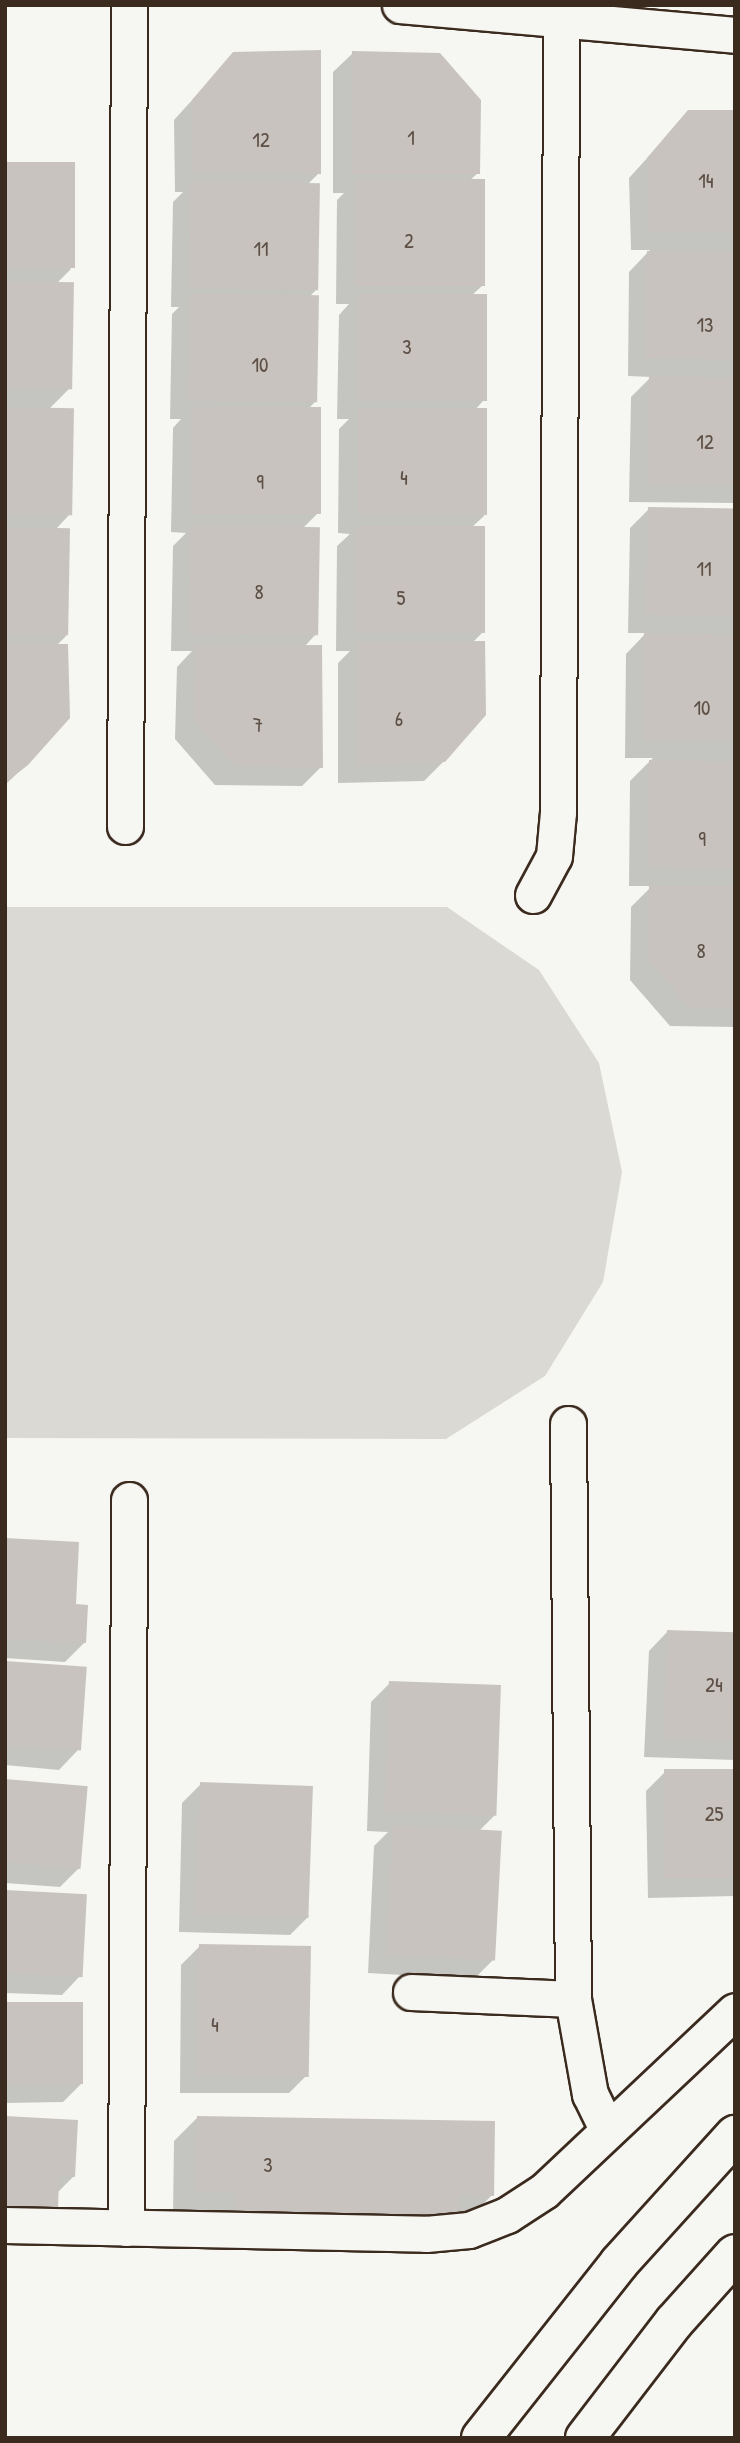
<!DOCTYPE html>
<html>
<head>
<meta charset="utf-8">
<style>
  body { margin:0 }
  #map { position:relative; width:740px; height:2443px; overflow:hidden; background:#f6f6f2; font-family:"Patrick Hand",sans-serif }
  div>[style] { position:absolute }
  [style*='--x'] { left:calc(var(--x)*1px); top:calc(var(--y)*1px); width:calc(var(--w)*1px); rotate:calc(var(--a)*1deg) }
  .green>* { inset:0; background:#dad9d3 }
  .shadow>* { inset:0; background:#0003 }
  .building>* { inset:0; background:#c8c3be; transform-origin:0 0 }
  .roads { filter:drop-shadow(2px 0 #3b2a1e) drop-shadow(-2px 0 #3b2a1e) drop-shadow(0 2px #3b2a1e) drop-shadow(0 -2px #3b2a1e) }
  .street>* { height:35px; margin:-17.5px; padding:0 17.5px; transform-origin:17.5px; border-radius:17.5px; background:#f6f6f2 }
  .secondary>* { height:38px; margin:-19px; padding:0 19px; transform-origin:19px; border-radius:19px; background:#f6f6f2 }
  span { translate:-50% -50%; white-space:nowrap; text-align:center; line-height:1.15; -webkit-text-stroke:6px #f6f6f2; paint-order:stroke }
  .number-label { font-size:21px; color:#5e5046 }
  .number-label span { -webkit-text-stroke-width:0 }
  .frame { position:absolute; inset:0; border:7px solid #3b2a1e; pointer-events:none }
</style>
</head>
<body>
<div id="map">
  <div class="green">
    <i style="clip-path:polygon(5px 907px,447px 907px,539px 970px,599px 1063px,622px 1172px,603px 1282px,545px 1376px,446px 1439px,5px 1438px)"></i>
  </div>
  <div class="shadow">
    <i style="clip-path:polygon(353px 53px,478px 173px,469px 181px,482px 286px,471px 296px,483px 401px,474px 411px,484px 516px,471px 528px,482px 633px,472px 643px,444px 761px,424px 781px,338px 783px,338px 663px,350px 651px,336px 651px,337px 546px,350px 534px,338px 533px,339px 429px,349px 419px,337px 419px,339px 315px,349px 304px,336px 304px,337px 200px,344px 193px,333px 193px,333px 72px)"></i>
    <i style="clip-path:polygon(234px 54px,319px 173px,308px 184px,317px 289px,310px 296px,316px 401px,308px 409px,317px 514px,303px 528px,317px 633px,304px 647px,321px 767px,302px 786px,215px 785px,175px 739px,177px 667px,192px 651px,171px 651px,173px 546px,186px 533px,171px 532px,173px 428px,181px 419px,170px 419px,172px 314px,179px 307px,171px 307px,173px 202px,183px 192px,175px 192px,174px 120px)"></i>
    <i style="clip-path:polygon(735px 111px,735px 503px,629px 502px,631px 397px,651px 377px,628px 376px,629px 272px,650px 250px,631px 250px,629px 178px,689px 112px)"></i>
    <i style="clip-path:polygon(5px 163px,71px 269px,56px 284px,70px 388px,49px 409px,70px 514px,56px 529px,68px 634px,56px 646px,27px 764px,5px 785px)"></i>
    <i style="clip-path:polygon(649px 509px,735px 510px,735px 1027px,670px 1026px,630px 980px,631px 907px,652px 886px,629px 886px,630px 781px,653px 758px,625px 758px,626px 654px,646px 633px,628px 633px,630px 528px)"></i>
    <i style="clip-path:polygon(5px 1540px,74px 1606px,85px 1642px,65px 1662px,5px 1658px)"></i>
    <i style="clip-path:polygon(668px 1631px,735px 1634px,735px 1760px,644px 1757px,649px 1651px)"></i>
    <i style="clip-path:polygon(5px 1663px,78px 1750px,59px 1770px,5px 1765px)"></i>
    <i style="clip-path:polygon(390px 1683px,495px 1815px,479px 1831px,493px 1960px,474px 1979px,368px 1973px,374px 1846px,388px 1832px,367px 1831px,371px 1702px)"></i>
    <i style="clip-path:polygon(735px 1770px,735px 1896px,648px 1898px,646px 1791px,665px 1772px)"></i>
    <i style="clip-path:polygon(5px 1780px,79px 1868px,60px 1887px,5px 1883px)"></i>
    <i style="clip-path:polygon(201px 1784px,309px 1916px,290px 1935px,179px 1932px,182px 1803px)"></i>
    <i style="clip-path:polygon(5px 1892px,81px 1975px,62px 1995px,5px 1993px)"></i>
    <i style="clip-path:polygon(200px 1946px,308px 2074px,289px 2093px,180px 2093px,181px 1965px)"></i>
    <i style="clip-path:polygon(5px 2004px,82px 2083px,63px 2102px,5px 2103px)"></i>
    <i style="clip-path:polygon(198px 2117px,492px 2195px,469px 2219px,173px 2215px,174px 2141px)"></i>
    <i style="clip-path:polygon(5px 2119px,74px 2176px,57px 2193px)"></i>
  </div>
  <div class="building">
    <i style="clip-path:polygon(321px 50px,321px 174px,193px 173px,192px 100px,233px 52px)"></i>
    <i style="clip-path:polygon(352px 51px,440px 53px,481px 100px,480px 174px,352px 174px)"></i>
    <i style="clip-path:polygon(688px 110px,735px 110px,735px 232px,649px 232px,647px 158px)"></i>
    <i style="left:5px;top:162px;width:70px;height:106px"></i>
    <i style="left:355px;top:179px;width:130px;height:107px"></i>
    <i style="left:191px;top:181px;width:129px;height:107px;rotate:1deg"></i>
    <i style="left:647px;top:251px;width:88px;height:107px;rotate:1deg"></i>
    <i style="left:5px;top:281px;width:69px;height:107px;rotate:1deg"></i>
    <i style="left:190px;top:293px;width:129px;height:107px;rotate:1deg"></i>
    <i style="left:357px;top:294px;width:130px;height:107px"></i>
    <i style="left:649px;top:376px;width:86px;height:108px;rotate:1deg"></i>
    <i style="left:5px;top:407px;width:69px;height:107px;rotate:1deg"></i>
    <i style="left:191px;top:407px;width:130px;height:107px"></i>
    <i style="left:358px;top:408px;width:129px;height:107px"></i>
    <i style="left:648px;top:507px;width:87px;height:108px;rotate:1deg"></i>
    <i style="left:191px;top:525px;width:129px;height:108px;rotate:1deg"></i>
    <i style="left:356px;top:526px;width:129px;height:107px"></i>
    <i style="left:5px;top:527px;width:65px;height:107px;rotate:1deg"></i>
    <i style="left:644px;top:633px;width:91px;height:107px;rotate:1deg"></i>
    <i style="clip-path:polygon(485px 641px,486px 715px,445px 762px,357px 765px,357px 642px)"></i>
    <i style="clip-path:polygon(5px 644px,68px 644px,70px 718px,28px 765px,5px 783px)"></i>
    <i style="clip-path:polygon(322px 645px,323px 768px,235px 766px,193px 720px,195px 646px)"></i>
    <i style="left:649px;top:760px;width:86px;height:107px;rotate:1deg"></i>
    <i style="clip-path:polygon(649px 886px,735px 886px,735px 1008px,689px 1007px,648px 960px)"></i>
    <i style="clip-path:polygon(5px 1538px,79px 1542px,76px 1604px,88px 1605px,86px 1643px,5px 1639px)"></i>
    <i style="left:667px;top:1630px;width:68px;height:108px;rotate:2deg"></i>
    <i style="left:5px;top:1661px;width:82px;height:84px;rotate:4deg"></i>
    <i style="left:389px;top:1681px;width:112px;height:131px;rotate:2deg"></i>
    <i style="left:735px;top:1769px;width:109px;height:71px;rotate:90deg"></i>
    <i style="left:5px;top:1779px;width:83px;height:83px;rotate:5deg"></i>
    <i style="left:200px;top:1782px;width:113px;height:132px;rotate:2deg"></i>
    <i style="left:393px;top:1825px;width:109px;height:130px;rotate:3deg"></i>
    <i style="left:5px;top:1890px;width:82px;height:83px;rotate:3deg"></i>
    <i style="left:199px;top:1944px;width:112px;height:131px;rotate:1deg"></i>
    <i style="left:5px;top:2002px;width:78px;height:82px"></i>
    <i style="clip-path:polygon(5px 2116px,78px 2120px,75px 2177px,59px 2176px,58px 2210px,5px 2208px)"></i>
    <i style="clip-path:polygon(197px 2116px,495px 2121px,494px 2196px,459px 2195px,458px 2222px,235px 2218px,236px 2192px,195px 2192px)"></i>
  </div>
  <div class="roads">
    <div class="street">
      <i style="--x:400;--y:5;--w:336;--a:5.1"></i>
      <i style="--x:125;--y:826;--w:821;--a:-89.72"></i>
      <i style="--x:533;--y:895;--w:44;--a:-61.7"></i>
      <i style="--x:554;--y:856;--w:44;--a:-84.8"></i>
      <i style="--x:558;--y:812;--w:792;--a:-89.78"></i>
      <i style="--x:568;--y:1424;--w:575;--a:89.5"></i>
      <i style="--x:573;--y:1999;--w:97;--a:79.9"></i>
      <i style="--x:590;--y:2094;--w:39;--a:64"></i>
      <i style="--x:411;--y:1992;--w:162;--a:2.5"></i>
      <i style="--x:5;--y:2225;--w:421;--a:1.2"></i>
      <i style="--x:426;--y:2234;--w:43;--a:-5.3"></i>
      <i style="--x:469;--y:2230;--w:41;--a:-21.5"></i>
      <i style="--x:507;--y:2215;--w:44;--a:-33"></i>
      <i style="--x:544;--y:2191;--w:262;--a:-43.3"></i>
      <i style="--x:126;--y:2228;--w:728;--a:-89.76"></i>
    </div>
    <div class="secondary">
      <i style="--x:481;--y:2438;--w:223;--a:-51.7"></i>
      <i style="--x:619;--y:2263;--w:173;--a:-47.8"></i>
      <i style="--x:585;--y:2438;--w:146;--a:-52.5"></i>
      <i style="--x:674;--y:2322;--w:91;--a:-48.1"></i>
    </div>
  </div>
  <div class="number-label">
    <span style="left:411px;top:138px">1</span>
    <span style="left:261px;top:140px">12</span>
    <span style="left:706px;top:181px">14</span>
    <span style="left:409px;top:241px">2</span>
    <span style="left:261px;top:249px">11</span>
    <span style="left:705px;top:325px">13</span>
    <span style="left:407px;top:347px">3</span>
    <span style="left:260px;top:365px">10</span>
    <span style="left:705px;top:442px">12</span>
    <span style="left:404px;top:478px">4</span>
    <span style="left:260px;top:482px">9</span>
    <span style="left:704px;top:569px">11</span>
    <span style="left:259px;top:592px">8</span>
    <span style="left:401px;top:598px">5</span>
    <span style="left:702px;top:708px">10</span>
    <span style="left:399px;top:719px">6</span>
    <span style="left:258px;top:725px">7</span>
    <span style="left:702px;top:839px">9</span>
    <span style="left:701px;top:951px">8</span>
    <span style="left:714px;top:1685px">24</span>
    <span style="left:714px;top:1814px">25</span>
    <span style="left:215px;top:2025px">4</span>
    <span style="left:268px;top:2165px">3</span>
  </div>
  <div class="frame"></div>
</div>
</body>
</html>
